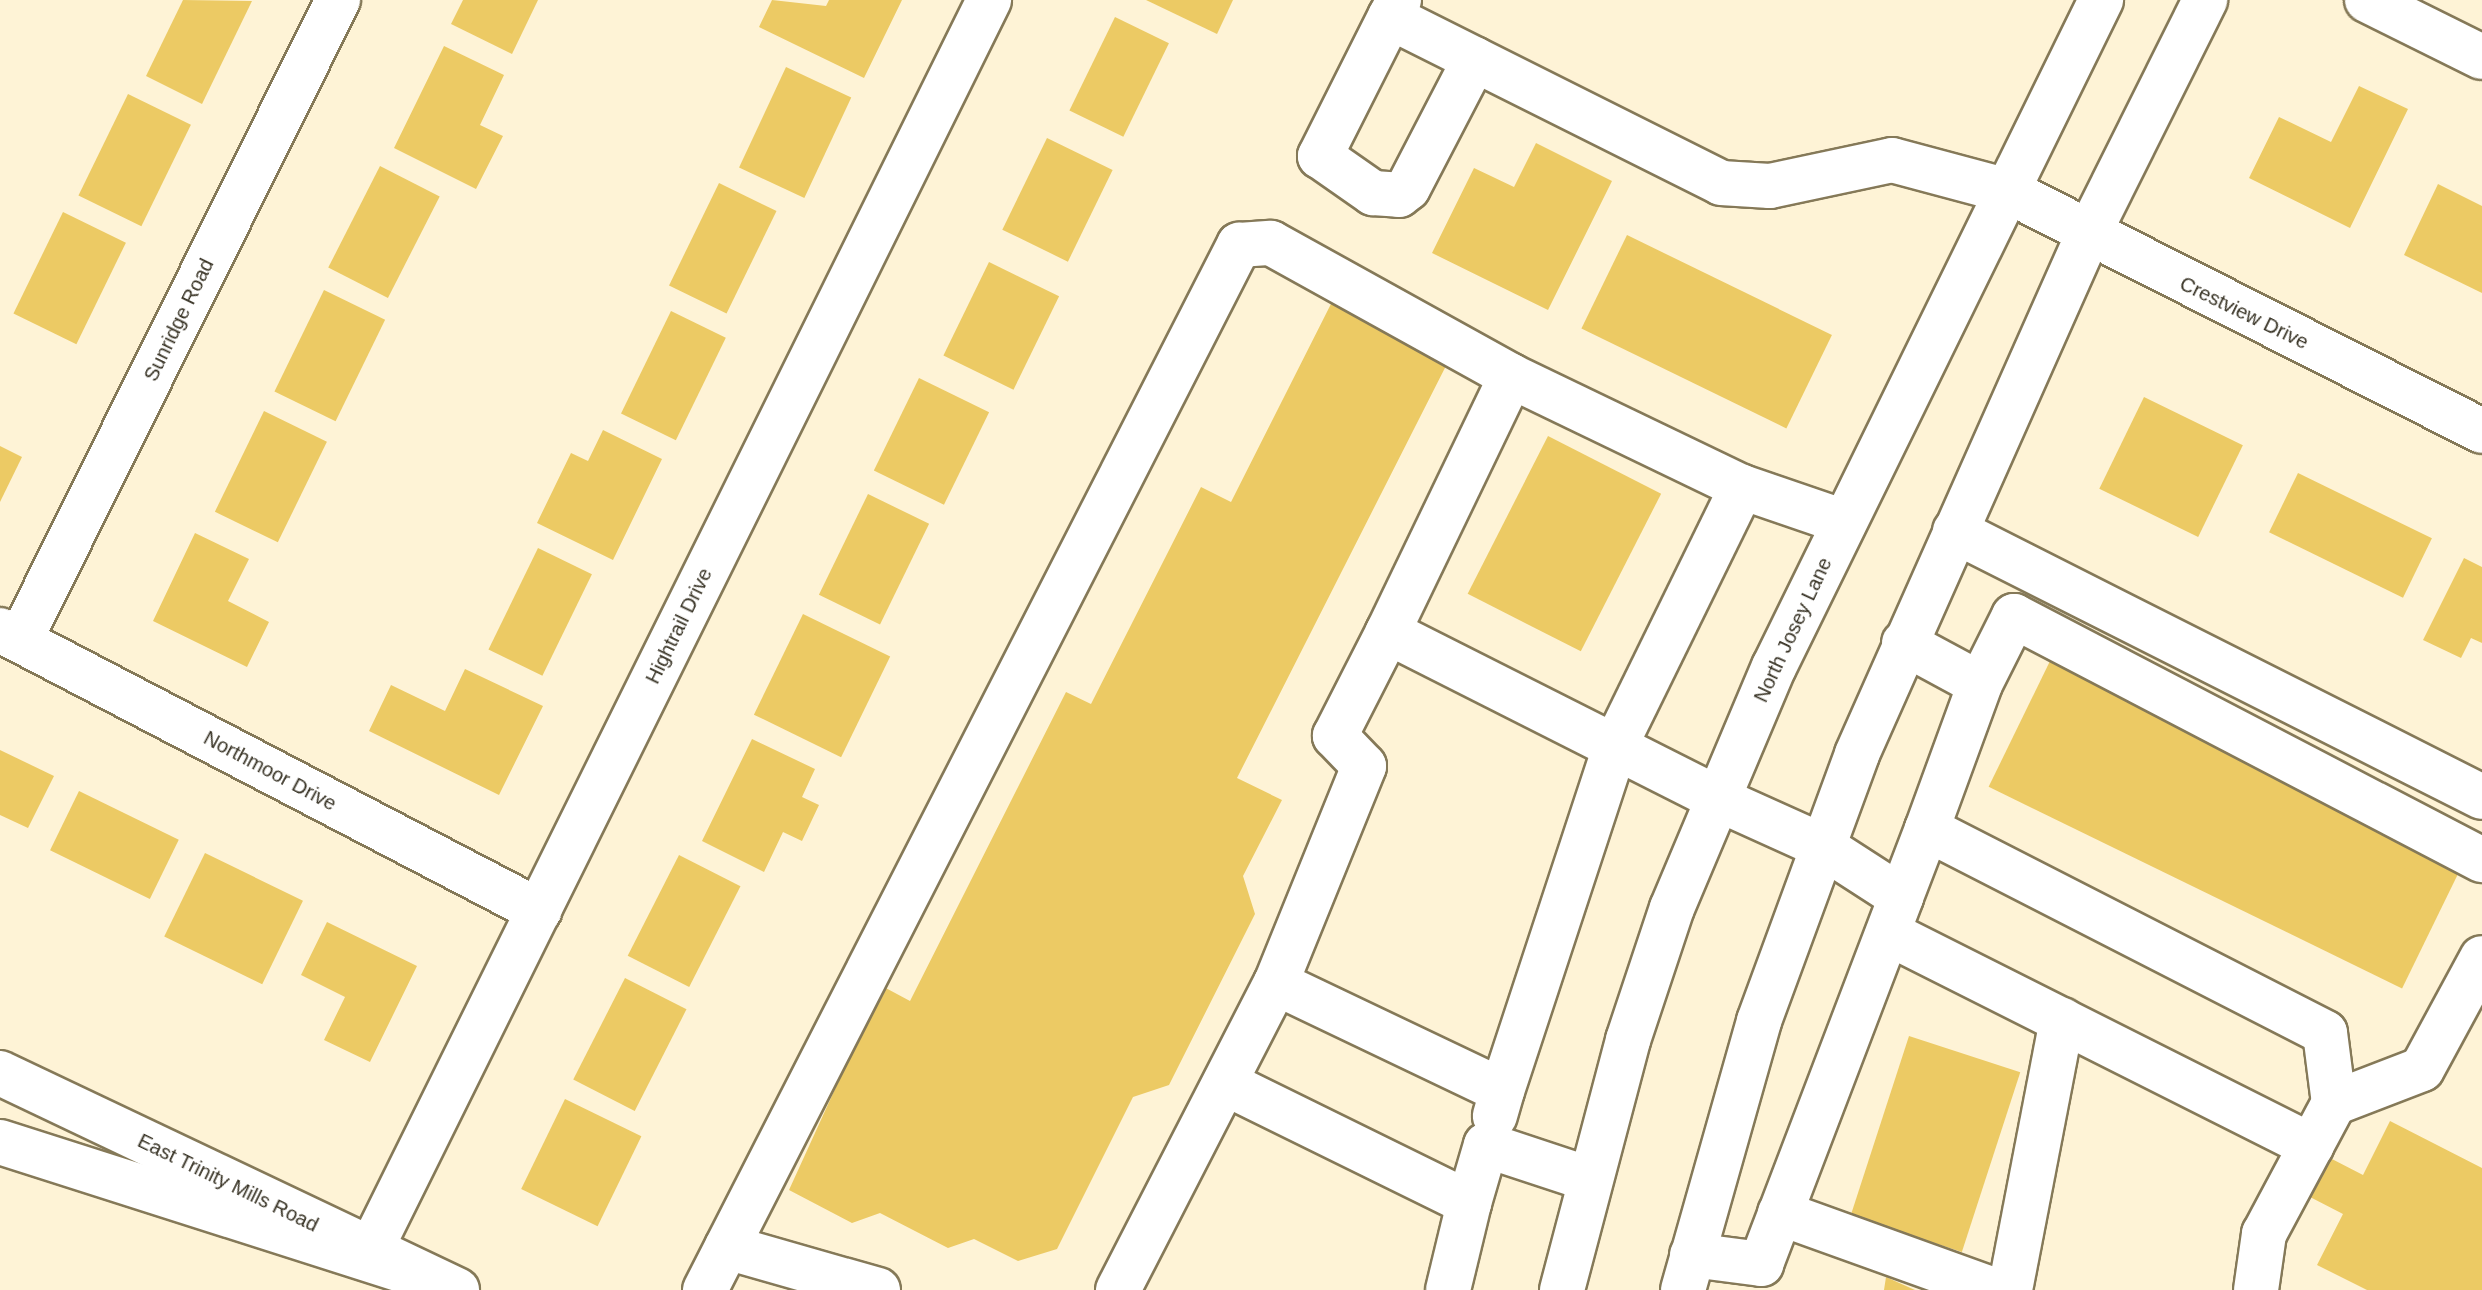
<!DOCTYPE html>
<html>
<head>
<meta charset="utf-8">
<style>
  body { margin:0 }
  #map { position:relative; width:2482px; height:1290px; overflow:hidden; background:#fef3d6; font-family:Helvetica,sans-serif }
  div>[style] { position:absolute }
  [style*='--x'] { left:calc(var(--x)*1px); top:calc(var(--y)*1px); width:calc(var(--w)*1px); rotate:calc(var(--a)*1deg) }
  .building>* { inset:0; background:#ecca64; transform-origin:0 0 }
  .roads { filter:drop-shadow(2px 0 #857958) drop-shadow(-2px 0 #857958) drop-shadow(0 2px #857958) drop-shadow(0 -2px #857958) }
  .minor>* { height:44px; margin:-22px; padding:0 22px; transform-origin:22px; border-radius:22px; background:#fff }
  .major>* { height:44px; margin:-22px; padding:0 22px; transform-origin:22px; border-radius:22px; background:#fff }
  .highway>* { height:44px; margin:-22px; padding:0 22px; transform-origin:22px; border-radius:22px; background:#fff }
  span { translate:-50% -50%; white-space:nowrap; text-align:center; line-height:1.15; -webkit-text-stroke:6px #fff; paint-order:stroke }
  .street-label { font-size:20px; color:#373224 }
</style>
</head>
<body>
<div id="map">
  <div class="building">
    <i style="clip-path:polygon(183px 0,252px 1px,202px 104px,146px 76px)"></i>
    <i style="clip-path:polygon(463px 0,538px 0,512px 54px,451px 24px)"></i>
    <i style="clip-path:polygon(772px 0,826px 6px,829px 0,902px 0,864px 78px,759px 27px)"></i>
    <i style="clip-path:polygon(1146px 0,1233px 0,1217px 34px)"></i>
    <i style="left:1115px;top:17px;width:60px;height:104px;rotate:26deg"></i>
    <i style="clip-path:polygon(444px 46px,504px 75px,480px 125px,503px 136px,476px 189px,394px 148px)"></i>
    <i style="left:786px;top:67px;width:72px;height:111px;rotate:25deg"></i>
    <i style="clip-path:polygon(2359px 86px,2408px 109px,2350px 228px,2249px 178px,2279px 117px,2331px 142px)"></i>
    <i style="left:128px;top:94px;width:70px;height:113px;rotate:26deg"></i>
    <i style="left:1047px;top:138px;width:73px;height:102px;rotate:26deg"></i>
    <i style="clip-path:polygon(1536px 143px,1612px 181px,1548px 310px,1432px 253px,1474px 168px,1514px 187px)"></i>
    <i style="left:380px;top:166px;width:67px;height:114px;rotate:27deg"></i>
    <i style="left:719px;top:183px;width:64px;height:114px;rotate:26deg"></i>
    <i style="clip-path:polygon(2438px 184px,2482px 206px,2482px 293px,2404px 255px)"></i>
    <i style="left:63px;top:212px;width:70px;height:113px;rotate:26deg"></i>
    <i style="left:1627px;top:235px;width:228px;height:104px;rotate:26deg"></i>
    <i style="left:989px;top:262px;width:78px;height:104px;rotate:26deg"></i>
    <i style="left:324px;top:290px;width:68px;height:113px;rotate:26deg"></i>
    <i style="clip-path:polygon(1335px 296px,1452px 354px,1237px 778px,1282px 800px,1243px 876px,1255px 914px,1169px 1085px,1133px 1097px,1057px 1249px,1018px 1261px,974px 1239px,948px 1248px,880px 1213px,852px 1223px,789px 1190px,882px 986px,910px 1001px,1066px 692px,1091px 704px,1201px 487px,1231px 502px)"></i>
    <i style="left:671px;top:311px;width:61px;height:114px;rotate:26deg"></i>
    <i style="left:919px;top:378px;width:78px;height:103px;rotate:26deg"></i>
    <i style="left:2144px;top:397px;width:110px;height:102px;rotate:26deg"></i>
    <i style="left:264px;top:411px;width:70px;height:112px;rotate:26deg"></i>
    <i style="clip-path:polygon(603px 430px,662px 459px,613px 560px,537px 523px,571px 453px,588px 461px)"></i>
    <i style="left:1548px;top:436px;width:127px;height:177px;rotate:27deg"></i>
    <i style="clip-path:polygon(0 446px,22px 457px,0 502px)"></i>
    <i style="left:2298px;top:473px;width:149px;height:66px;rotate:26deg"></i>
    <i style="left:868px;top:494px;width:68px;height:112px;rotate:26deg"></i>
    <i style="clip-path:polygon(195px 533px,249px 559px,228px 601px,269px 622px,247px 667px,153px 621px)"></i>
    <i style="left:538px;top:548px;width:60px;height:113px;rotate:26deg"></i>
    <i style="clip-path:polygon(2464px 558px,2482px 567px,2482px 643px,2471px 638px,2461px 658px,2423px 640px)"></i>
    <i style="left:803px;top:614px;width:97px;height:112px;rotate:26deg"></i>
    <i style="left:2050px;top:661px;width:460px;height:140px;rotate:26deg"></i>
    <i style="clip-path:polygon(465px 669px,543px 706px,499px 795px,369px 731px,391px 685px,445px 711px)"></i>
    <i style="clip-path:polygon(752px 739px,815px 769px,802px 797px,819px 805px,802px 841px,783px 832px,764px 872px,702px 841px)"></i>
    <i style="clip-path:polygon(0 750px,54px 776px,28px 828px,0 815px)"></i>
    <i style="left:79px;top:791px;width:111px;height:66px;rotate:26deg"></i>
    <i style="left:205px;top:853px;width:109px;height:93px;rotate:26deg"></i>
    <i style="left:679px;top:855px;width:69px;height:113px;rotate:27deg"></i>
    <i style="clip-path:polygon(327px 922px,417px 966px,370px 1062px,324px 1040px,345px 997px,301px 975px)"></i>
    <i style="left:625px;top:978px;width:69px;height:114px;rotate:27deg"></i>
    <i style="left:1909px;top:1036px;width:117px;height:189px;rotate:18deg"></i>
    <i style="left:565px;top:1099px;width:85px;height:100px;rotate:26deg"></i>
    <i style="clip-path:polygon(2390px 1121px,2482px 1168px,2482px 1290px,2367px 1290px,2317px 1265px,2343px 1214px,2310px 1197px,2330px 1158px,2363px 1175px)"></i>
    <i style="clip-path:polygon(1886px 1277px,1915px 1290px,1884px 1290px)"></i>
  </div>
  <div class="roads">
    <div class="minor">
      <i style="--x:1399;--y:0;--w:19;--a:118"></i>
      <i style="--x:1390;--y:17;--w:370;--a:26.6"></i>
      <i style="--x:1721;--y:183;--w:49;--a:3.5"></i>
      <i style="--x:1770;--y:186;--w:125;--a:-12"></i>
      <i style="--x:1892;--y:160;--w:120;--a:15"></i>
      <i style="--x:2008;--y:191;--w:531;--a:26.85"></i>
      <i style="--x:2367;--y:0;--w:128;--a:26.4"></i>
      <i style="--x:1390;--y:17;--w:156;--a:116.7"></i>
      <i style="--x:1320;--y:156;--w:65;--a:34.9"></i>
      <i style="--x:1373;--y:193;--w:26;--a:4"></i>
      <i style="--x:1399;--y:195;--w:11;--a:-38"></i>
      <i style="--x:1408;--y:188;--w:145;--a:-62.6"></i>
      <i style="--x:1955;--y:531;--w:590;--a:26.78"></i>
      <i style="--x:0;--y:630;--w:608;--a:27.53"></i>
      <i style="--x:1388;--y:632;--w:284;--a:-64.3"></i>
      <i style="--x:1511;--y:376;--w:256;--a:25.7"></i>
      <i style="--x:20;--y:640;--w:715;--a:-63.58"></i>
      <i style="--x:1904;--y:643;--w:86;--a:28.3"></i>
      <i style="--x:1980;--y:684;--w:76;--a:-63.4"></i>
      <i style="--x:2014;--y:616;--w:528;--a:27.54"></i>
      <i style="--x:1927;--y:829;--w:154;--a:-69.9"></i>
      <i style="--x:1901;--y:897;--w:73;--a:-69.1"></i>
      <i style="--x:1927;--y:829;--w:447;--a:27.1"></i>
      <i style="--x:2325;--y:1033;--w:71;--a:82.7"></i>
      <i style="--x:1888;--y:933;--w:474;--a:26.7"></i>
      <i style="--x:1276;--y:983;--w:250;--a:25.5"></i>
      <i style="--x:1502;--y:1091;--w:26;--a:106"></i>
      <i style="--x:1225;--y:1083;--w:272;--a:26.2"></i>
      <i style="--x:1469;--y:1203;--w:60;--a:-73.7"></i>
      <i style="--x:1486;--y:1145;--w:108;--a:18.3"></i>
      <i style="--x:1502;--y:1091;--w:367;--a:-71.8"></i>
      <i style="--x:1617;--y:742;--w:284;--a:-63.9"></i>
      <i style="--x:1742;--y:487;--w:108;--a:18.9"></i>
      <i style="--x:1780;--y:1213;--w:227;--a:19.8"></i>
      <i style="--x:727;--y:1247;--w:157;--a:15.9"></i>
      <i style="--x:369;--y:1253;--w:1398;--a:-63.67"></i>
      <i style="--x:1692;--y:1255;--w:70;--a:7.4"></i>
      <i style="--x:1761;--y:1264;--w:393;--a:-69.1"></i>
      <i style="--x:1901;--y:897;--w:94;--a:-147.2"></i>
      <i style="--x:705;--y:1290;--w:1174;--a:-62.93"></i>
      <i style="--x:1239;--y:245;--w:32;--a:-4"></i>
      <i style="--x:1271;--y:243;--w:274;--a:29"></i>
      <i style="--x:1118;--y:1290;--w:345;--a:-62.8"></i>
      <i style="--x:1276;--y:983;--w:234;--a:-67.9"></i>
      <i style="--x:1364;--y:766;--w:42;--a:-134"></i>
      <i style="--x:1335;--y:736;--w:117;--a:-63"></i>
      <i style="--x:1388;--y:632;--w:370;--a:26.8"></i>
      <i style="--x:1448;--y:1290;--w:89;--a:-76.4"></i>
      <i style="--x:2010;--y:1290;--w:275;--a:-79.1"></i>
      <i style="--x:2256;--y:1290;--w:57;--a:-81.9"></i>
      <i style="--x:2264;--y:1234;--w:149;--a:-61.9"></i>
      <i style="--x:2334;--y:1103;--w:94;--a:-21.1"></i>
      <i style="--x:2422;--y:1069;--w:126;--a:-61.6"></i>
    </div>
    <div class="major">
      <i style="--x:1718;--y:799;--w:114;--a:24.3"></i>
      <i style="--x:0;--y:1073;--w:506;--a:25.4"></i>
      <i style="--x:1562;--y:1290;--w:259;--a:-75.2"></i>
      <i style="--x:1628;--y:1040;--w:139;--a:-71.6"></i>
      <i style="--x:1672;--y:908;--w:262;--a:-67.1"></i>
      <i style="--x:1774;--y:667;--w:743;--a:-63.88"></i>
      <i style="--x:1683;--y:1290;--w:280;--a:-74.2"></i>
      <i style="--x:1759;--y:1021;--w:284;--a:-69.8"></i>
      <i style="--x:1857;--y:754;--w:568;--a:-66.01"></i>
      <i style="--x:2088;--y:235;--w:263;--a:-63.5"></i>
    </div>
    <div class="highway">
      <i style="--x:0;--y:1142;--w:441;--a:17.7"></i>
    </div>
  </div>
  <div class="street-label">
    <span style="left:2244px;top:313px;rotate:26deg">Crestview Drive</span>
    <span style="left:179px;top:320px;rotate:-64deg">Sunridge Road</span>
    <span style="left:679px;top:626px;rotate:-64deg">Hightrail Drive</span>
    <span style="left:1793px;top:630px;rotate:-65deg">North Josey Lane</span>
    <span style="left:270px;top:771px;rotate:28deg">Northmoor Drive</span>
    <span style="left:228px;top:1183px;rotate:26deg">East Trinity Mills Road</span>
  </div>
</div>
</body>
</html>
